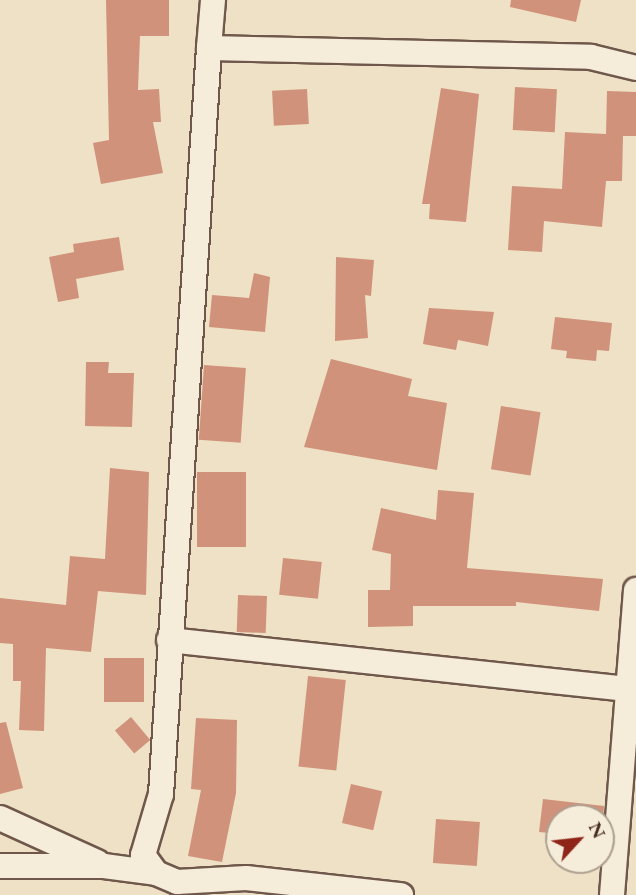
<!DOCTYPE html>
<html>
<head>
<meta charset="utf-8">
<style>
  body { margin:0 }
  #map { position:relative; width:636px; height:895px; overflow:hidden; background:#efe1c5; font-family:"EB Garamond",serif }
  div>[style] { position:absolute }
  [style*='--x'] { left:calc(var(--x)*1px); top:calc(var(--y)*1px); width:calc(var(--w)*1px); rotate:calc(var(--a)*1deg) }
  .building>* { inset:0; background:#d0927a; transform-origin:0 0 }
  .roads { filter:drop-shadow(2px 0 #6f584b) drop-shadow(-2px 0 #6f584b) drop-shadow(0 2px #6f584b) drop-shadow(0 -2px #6f584b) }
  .minor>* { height:24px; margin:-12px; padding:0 12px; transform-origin:12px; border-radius:12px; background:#f5ecd9 }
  span { translate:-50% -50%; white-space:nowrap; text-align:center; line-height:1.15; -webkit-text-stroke:6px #f5ecd9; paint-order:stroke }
  .north { position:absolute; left:545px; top:804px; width:70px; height:70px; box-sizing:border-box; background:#f5ecd9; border:2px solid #ae9f90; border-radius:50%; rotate:63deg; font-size:19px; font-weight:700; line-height:28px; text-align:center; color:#442b22 }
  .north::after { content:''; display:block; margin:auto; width:24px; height:32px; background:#8f2418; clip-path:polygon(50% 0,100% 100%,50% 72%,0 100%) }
</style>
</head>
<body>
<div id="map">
  <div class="building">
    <i style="clip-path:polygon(106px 0,169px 0,169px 36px,140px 36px,138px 90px,159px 89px,161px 122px,153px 122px,163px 173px,101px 184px,93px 143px,109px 140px)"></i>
    <i style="clip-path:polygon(511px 0,581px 0,576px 22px,510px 7px)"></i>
    <i style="left:515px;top:87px;width:42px;height:43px;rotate:3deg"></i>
    <i style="clip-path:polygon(441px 88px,479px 94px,466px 222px,429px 219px,430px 204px,422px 204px)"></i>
    <i style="left:307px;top:89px;width:35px;height:35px;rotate:87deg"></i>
    <i style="clip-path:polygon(607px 91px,636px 92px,636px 136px,623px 136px,622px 181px,606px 181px,602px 227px,544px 221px,542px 252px,508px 250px,512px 186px,562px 189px,565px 132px,606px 134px)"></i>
    <i style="clip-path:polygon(119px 237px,124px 270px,76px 279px,79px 298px,58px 302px,49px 257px,74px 252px,73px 244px)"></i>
    <i style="clip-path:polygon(336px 257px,374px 260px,371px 296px,365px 295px,368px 338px,335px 341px)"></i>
    <i style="clip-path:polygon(254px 273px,270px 277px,265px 332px,209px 327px,212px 295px,249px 298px)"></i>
    <i style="clip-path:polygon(429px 308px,494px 312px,488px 346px,458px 340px,456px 350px,423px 344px)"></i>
    <i style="clip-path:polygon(555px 317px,612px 323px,609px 351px,597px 350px,596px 361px,566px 358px,567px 351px,551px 349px)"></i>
    <i style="clip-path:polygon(331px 359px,412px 379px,408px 396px,447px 403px,437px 470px,304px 447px)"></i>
    <i style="clip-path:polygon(86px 362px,109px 362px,108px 373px,134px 373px,132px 427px,85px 426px)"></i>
    <i style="left:204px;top:365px;width:42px;height:75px;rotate:4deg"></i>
    <i style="left:501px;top:406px;width:40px;height:64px;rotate:9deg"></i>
    <i style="clip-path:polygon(110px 468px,149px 472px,146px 595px,98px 591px,91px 652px,46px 648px,44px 731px,19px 730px,21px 681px,13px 681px,13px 644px,0 643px,0 598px,66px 605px,70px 556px,105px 559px)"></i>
    <i style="left:197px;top:472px;width:49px;height:75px"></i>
    <i style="clip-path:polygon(438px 490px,474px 493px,467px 568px,603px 579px,599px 611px,516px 602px,516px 606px,413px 606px,413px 626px,368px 627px,368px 590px,390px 590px,391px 554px,372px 550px,381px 508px,436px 520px)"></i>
    <i style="left:283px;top:558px;width:39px;height:37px;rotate:6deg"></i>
    <i style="left:238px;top:595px;width:29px;height:37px;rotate:2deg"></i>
    <i style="left:104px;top:658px;width:40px;height:44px"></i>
    <i style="left:308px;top:676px;width:38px;height:91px;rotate:6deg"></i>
    <i style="left:131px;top:717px;width:30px;height:21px;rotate:50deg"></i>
    <i style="clip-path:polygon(196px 718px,237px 720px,236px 793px,222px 862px,188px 856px,201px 790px,191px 789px)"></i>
    <i style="clip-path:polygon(6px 722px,23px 788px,0 794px,0 723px)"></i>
    <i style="left:351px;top:784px;width:32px;height:40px;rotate:13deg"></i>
    <i style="clip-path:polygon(543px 799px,604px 806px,603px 818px,559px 818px,559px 834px,539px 832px)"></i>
    <i style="left:436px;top:819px;width:44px;height:44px;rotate:4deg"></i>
  </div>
  <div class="roads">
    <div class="minor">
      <i style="--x:213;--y:0;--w:48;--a:94.8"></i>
      <i style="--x:209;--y:48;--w:382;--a:1.3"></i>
      <i style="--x:591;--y:57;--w:46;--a:13.7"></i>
      <i style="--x:209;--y:48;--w:748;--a:93.68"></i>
      <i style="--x:161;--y:794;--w:64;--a:106.4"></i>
      <i style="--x:143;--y:855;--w:22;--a:54"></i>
      <i style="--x:156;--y:873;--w:23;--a:23"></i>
      <i style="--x:177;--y:882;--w:69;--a:-3.3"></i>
      <i style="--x:246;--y:878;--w:156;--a:6.3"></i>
      <i style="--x:169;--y:640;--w:462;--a:6.1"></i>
      <i style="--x:0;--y:818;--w:107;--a:24.4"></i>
      <i style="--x:0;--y:866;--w:104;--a:0"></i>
      <i style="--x:104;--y:866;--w:52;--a:7.7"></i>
      <i style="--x:612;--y:895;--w:306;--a:-85.5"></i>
    </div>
  </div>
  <div class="north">N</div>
</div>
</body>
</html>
